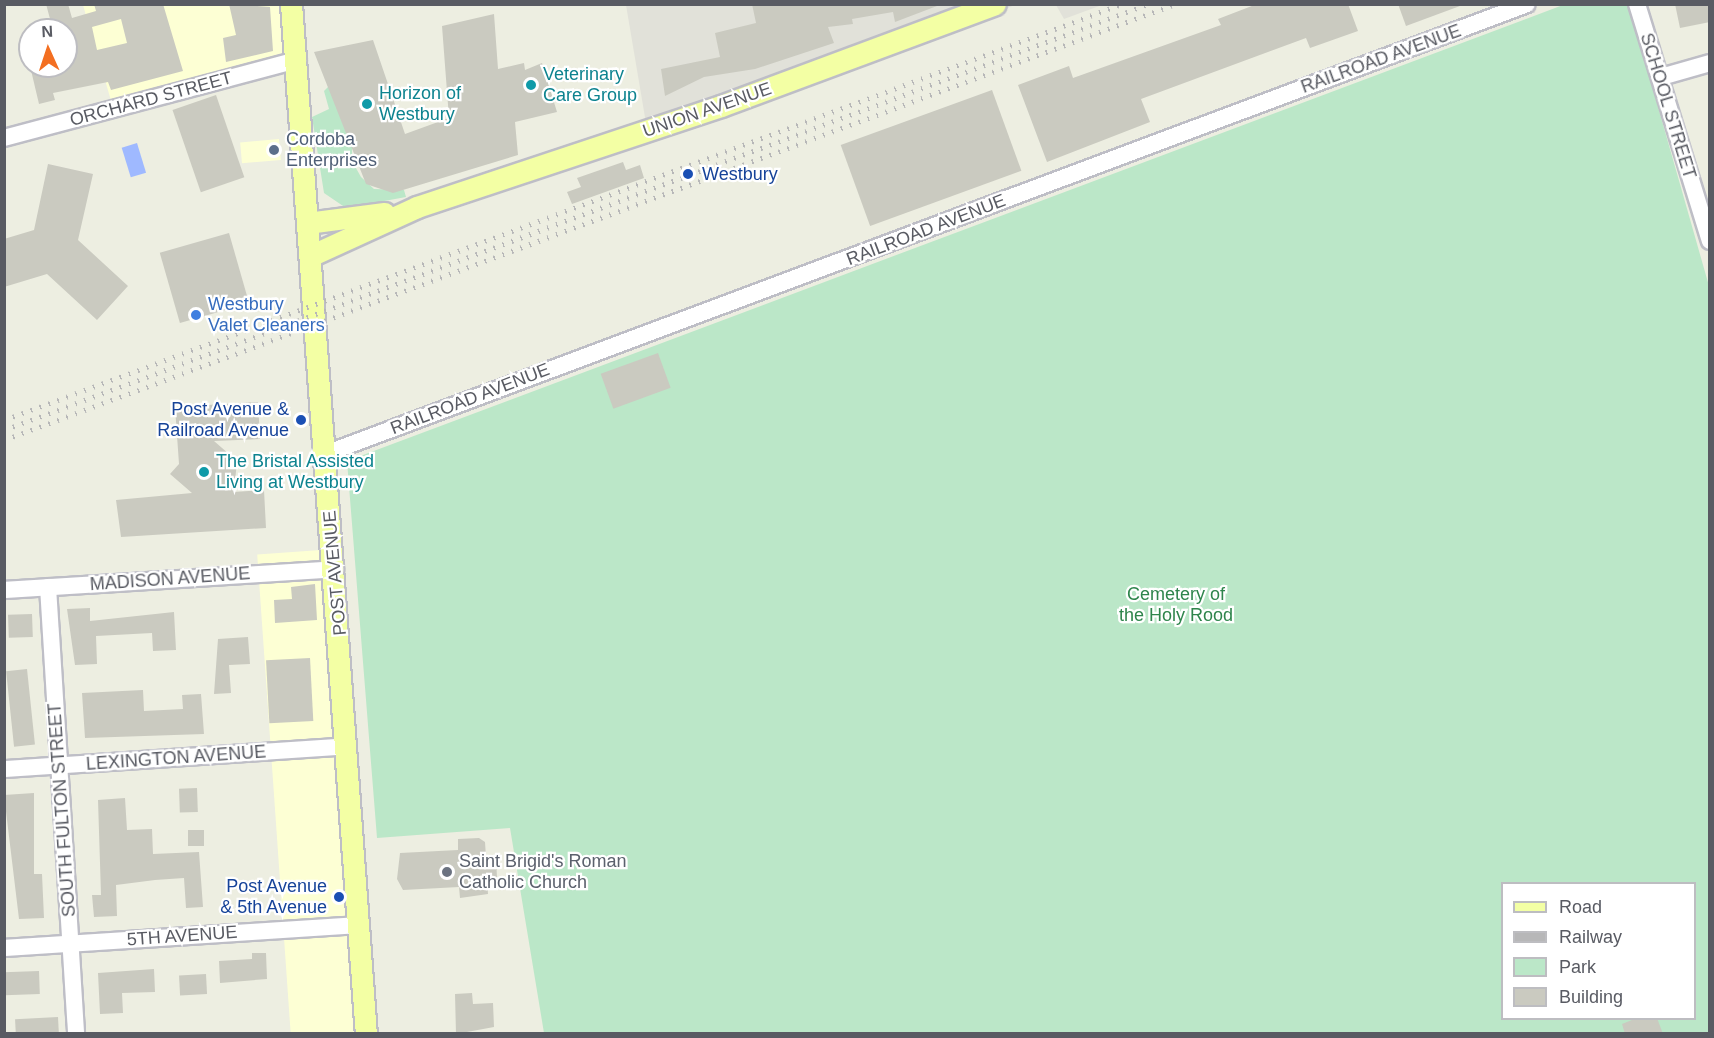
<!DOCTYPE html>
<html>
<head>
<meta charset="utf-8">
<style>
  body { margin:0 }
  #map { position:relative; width:1714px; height:1038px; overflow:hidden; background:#edeee1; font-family:Arial,sans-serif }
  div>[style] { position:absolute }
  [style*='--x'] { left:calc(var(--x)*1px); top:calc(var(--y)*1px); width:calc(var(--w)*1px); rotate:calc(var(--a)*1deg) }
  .commercial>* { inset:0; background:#fdffd4; transform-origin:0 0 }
  .industrial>* { inset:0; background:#e1e1d9 }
  .green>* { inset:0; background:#bbe7c8 }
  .water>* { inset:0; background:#9fb9ff; transform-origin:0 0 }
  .building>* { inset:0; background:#cacac0; transform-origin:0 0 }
  .roads { filter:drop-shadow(2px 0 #bebec6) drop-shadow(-2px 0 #bebec6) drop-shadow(0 2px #bebec6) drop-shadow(0 -2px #bebec6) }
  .minor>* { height:16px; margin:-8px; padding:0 8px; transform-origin:8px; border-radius:8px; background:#fff }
  .major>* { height:21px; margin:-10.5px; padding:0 10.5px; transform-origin:10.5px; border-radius:10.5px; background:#f3ffa4 }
  .rail>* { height:4.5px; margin-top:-2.25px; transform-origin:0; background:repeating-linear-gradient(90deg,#b7b7b8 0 1.5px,transparent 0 9.5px) }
  .dots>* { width:16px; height:16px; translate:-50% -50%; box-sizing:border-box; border:3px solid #fff; border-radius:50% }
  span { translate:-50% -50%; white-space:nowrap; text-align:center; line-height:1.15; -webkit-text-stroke:4.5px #fff; paint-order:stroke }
  .street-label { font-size:18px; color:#595b63 }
  .culture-label { font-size:18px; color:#0d838f }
  .left { translate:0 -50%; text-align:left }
  .service-label { font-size:18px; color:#4e5e75 }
  .transit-label { font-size:18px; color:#164399 }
  .right { translate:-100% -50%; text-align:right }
  .shop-label { font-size:18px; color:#366cbe }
  .park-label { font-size:18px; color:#2f854c }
  .worship-label { font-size:18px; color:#5b616d }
  .frame { position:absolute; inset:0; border:6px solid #595b63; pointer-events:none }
  .legend { position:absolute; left:1501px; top:882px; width:195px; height:138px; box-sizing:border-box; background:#fff; border:2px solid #bdbdc1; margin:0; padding:8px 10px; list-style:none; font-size:18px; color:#595b63 }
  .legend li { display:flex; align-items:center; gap:12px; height:30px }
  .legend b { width:30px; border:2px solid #bdbdc1 }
  .north { position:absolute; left:18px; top:18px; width:60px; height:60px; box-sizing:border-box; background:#fff; border:2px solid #bdbdc1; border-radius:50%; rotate:357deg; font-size:16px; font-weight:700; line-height:24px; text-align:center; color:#595b63 }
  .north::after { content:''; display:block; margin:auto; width:21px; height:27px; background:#f36f21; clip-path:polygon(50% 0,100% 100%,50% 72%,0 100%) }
</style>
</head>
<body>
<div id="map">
  <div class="commercial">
    <i style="clip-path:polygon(83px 5px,280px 5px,286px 57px,112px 104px)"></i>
    <i style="left:279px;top:139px;width:21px;height:39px;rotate:85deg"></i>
    <i style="left:335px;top:549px;width:485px;height:78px;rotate:86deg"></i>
  </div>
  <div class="industrial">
    <i style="clip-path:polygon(626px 5px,1015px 5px,649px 141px)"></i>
    <i style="clip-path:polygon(1056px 5px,1102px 5px,1064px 19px)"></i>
  </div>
  <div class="green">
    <i style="clip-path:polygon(evenodd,1563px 5px,1629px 5px,1709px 286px,1709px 1033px,544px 1033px,510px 828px,377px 838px,347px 461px,1563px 5px,1502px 884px,1694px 884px,1694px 1018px,1502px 1018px,1502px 884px)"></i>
    <i style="clip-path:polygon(332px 83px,352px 141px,352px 161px,361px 177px,374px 189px,404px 190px,406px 197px,346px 208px,324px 193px,312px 117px,329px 109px,324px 91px)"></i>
  </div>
  <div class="water">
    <i style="left:137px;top:143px;width:31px;height:16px;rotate:73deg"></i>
  </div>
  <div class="building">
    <i style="clip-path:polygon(evenodd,46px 4px,68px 4px,72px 18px,96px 11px,94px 4px,163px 4px,183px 71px,111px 90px,108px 82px,53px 93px,55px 100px,39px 104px,30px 66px,66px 66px,66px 30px,53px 30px,46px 4px,121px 19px,127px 43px,97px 50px,92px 27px,121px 19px)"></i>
    <i style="clip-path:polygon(229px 4px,270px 7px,273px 51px,226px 62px,223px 38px,236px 35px)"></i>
    <i style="clip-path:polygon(752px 4px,937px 4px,937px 6px,895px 22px,893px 12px,852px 19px,853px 24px,828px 27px,834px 43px,755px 69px,704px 77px,665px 96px,661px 69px,720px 57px,715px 33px,756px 23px)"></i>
    <i style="clip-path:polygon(1257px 4px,1348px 4px,1358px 31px,1310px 48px,1306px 38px,1141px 99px,1150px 122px,1047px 162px,1018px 85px,1069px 66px,1073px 78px,1221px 25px,1218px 19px)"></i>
    <i style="clip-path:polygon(1398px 4px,1460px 4px,1460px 6px,1406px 26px)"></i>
    <i style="clip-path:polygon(1675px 4px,1710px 4px,1710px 22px,1680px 28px)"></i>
    <i style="clip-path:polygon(494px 14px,498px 69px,524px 63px,525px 70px,542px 63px,557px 112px,515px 122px,518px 155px,393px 193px,366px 184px,314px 52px,373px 40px,405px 134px,449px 118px,442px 26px)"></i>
    <i style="left:992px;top:90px;width:86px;height:161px;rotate:70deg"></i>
    <i style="left:216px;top:95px;width:87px;height:46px;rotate:71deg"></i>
    <i style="clip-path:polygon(623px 162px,626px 170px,640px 165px,644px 178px,572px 204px,567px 192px,581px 187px,577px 178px)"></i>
    <i style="clip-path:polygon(48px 164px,93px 174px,78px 240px,128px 286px,97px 320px,47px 274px,4px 287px,4px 239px,34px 230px)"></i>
    <i style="left:229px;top:233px;width:73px;height:72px;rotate:74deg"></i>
    <i style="left:658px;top:353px;width:37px;height:61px;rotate:70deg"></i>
    <i style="clip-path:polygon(258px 402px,260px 439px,214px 441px,237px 461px,234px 492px,264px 490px,266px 528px,121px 537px,116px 500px,192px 493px,170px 474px,179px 464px,175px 407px)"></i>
    <i style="clip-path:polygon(315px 584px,317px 620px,275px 623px,274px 600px,292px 599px,291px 587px)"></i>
    <i style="clip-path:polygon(90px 608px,90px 621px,174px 612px,176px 650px,153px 651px,152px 633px,96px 636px,97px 664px,75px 665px,67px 609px)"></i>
    <i style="left:32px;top:614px;width:23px;height:24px;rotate:88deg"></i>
    <i style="clip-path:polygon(248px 637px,250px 664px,229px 665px,231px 693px,214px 694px,218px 639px)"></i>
    <i style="left:310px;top:658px;width:63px;height:44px;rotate:87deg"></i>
    <i style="left:27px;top:669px;width:76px;height:21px;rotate:84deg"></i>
    <i style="clip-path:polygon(143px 690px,144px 711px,183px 709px,182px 695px,201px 694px,204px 734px,85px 738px,82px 693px)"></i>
    <i style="left:197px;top:788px;width:24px;height:18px;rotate:88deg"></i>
    <i style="clip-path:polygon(34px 793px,34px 874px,42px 874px,44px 918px,19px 919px,4px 795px)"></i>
    <i style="clip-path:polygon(125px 798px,127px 830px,152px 829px,153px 854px,199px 852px,203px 907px,186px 908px,184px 878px,155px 880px,116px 885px,117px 916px,94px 917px,92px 895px,101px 895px,98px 800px)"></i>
    <i style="left:188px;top:830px;width:16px;height:16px"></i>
    <i style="clip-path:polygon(479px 838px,485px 842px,486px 857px,496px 857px,497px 878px,487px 878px,488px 894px,460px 898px,459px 887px,403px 890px,397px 879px,400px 853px,458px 850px,458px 839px)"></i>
    <i style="clip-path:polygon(252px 953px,266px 953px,267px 979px,220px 983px,219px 961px,252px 959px)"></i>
    <i style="clip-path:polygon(154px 969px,155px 992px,122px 993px,123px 1013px,100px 1014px,98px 973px)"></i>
    <i style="left:39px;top:971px;width:23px;height:35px;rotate:88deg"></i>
    <i style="left:206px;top:974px;width:20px;height:27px;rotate:87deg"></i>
    <i style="clip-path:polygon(472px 993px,473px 1004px,493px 1003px,494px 1027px,456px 1034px,455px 994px)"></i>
    <i style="left:58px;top:1017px;width:17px;height:43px;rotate:87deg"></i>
    <i style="clip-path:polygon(1637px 1018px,1657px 1018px,1663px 1034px,1625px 1034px,1622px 1024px)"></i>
  </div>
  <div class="roads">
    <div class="minor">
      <i style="--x:1637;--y:4;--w:248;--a:72.9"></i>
      <i style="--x:1661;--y:77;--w:51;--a:-15.9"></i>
      <i style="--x:4;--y:138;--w:304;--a:-14.9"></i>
      <i style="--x:325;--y:454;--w:1283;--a:-20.52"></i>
      <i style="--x:48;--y:587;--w:448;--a:86.4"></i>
      <i style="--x:4;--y:590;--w:332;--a:-3.6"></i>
      <i style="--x:4;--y:769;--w:344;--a:-3.8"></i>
      <i style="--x:4;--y:948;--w:356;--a:-3.7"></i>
    </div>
    <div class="major">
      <i style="--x:291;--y:4;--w:1033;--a:85.84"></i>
      <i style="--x:307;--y:223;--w:78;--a:-7.4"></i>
      <i style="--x:310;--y:256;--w:118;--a:-24.6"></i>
      <i style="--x:417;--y:207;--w:320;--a:-18.4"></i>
      <i style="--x:721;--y:106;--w:292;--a:-20.4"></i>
    </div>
  </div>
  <div class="rail">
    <i style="--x:4;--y:420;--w:1193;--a:-20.41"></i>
    <i style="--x:4;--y:430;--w:1221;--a:-20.42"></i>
    <i style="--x:4;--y:440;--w:1250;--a:-20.42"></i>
  </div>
  <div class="dots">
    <i style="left:531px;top:85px;background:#0f9aa8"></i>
    <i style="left:367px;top:104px;background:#0f9aa8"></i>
    <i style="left:274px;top:150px;background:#5c6f8a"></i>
    <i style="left:688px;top:174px;background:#1a4fb4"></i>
    <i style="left:196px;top:315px;background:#3f7fe0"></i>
    <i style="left:301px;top:420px;background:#1a4fb4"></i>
    <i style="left:204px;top:472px;background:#0f9aa8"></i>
    <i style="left:447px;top:872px;background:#6b7280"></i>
    <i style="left:339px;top:897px;background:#1a4fb4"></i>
  </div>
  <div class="street-label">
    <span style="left:1381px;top:59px;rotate:-20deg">RAILROAD AVENUE</span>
    <span style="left:151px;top:99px;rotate:-15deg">ORCHARD STREET</span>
    <span style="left:1668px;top:106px;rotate:73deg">SCHOOL STREET</span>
    <span style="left:707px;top:110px;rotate:-19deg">UNION AVENUE</span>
    <span style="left:926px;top:230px;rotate:-21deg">RAILROAD AVENUE</span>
    <span style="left:470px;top:399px;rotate:-21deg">RAILROAD AVENUE</span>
    <span style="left:335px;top:573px;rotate:-95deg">POST AVENUE</span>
    <span style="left:170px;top:579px;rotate:-4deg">MADISON AVENUE</span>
    <span style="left:176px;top:758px;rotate:-4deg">LEXINGTON AVENUE</span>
    <span style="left:62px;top:810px;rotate:-94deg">SOUTH FULTON STREET</span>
    <span style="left:182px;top:936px;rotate:-4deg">5TH AVENUE</span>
  </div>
  <div class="culture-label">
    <span class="left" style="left:543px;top:85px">Veterinary<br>Care Group</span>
    <span class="left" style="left:379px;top:104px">Horizon of<br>Westbury</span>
    <span class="left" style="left:216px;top:472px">The Bristal Assisted<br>Living at Westbury</span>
  </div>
  <div class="service-label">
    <span class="left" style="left:286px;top:150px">Cordoba<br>Enterprises</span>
  </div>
  <div class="transit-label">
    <span class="left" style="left:702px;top:174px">Westbury</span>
    <span class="right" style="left:289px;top:420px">Post Avenue &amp;<br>Railroad Avenue</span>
    <span class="right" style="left:327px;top:897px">Post Avenue<br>&amp; 5th Avenue</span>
  </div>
  <div class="shop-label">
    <span class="left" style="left:208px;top:315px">Westbury<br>Valet Cleaners</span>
  </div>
  <div class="park-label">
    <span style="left:1176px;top:605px">Cemetery of<br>the Holy Rood</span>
  </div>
  <div class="worship-label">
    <span class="left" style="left:459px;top:872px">Saint Brigid's Roman<br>Catholic Church</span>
  </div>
  <div class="frame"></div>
  <ul class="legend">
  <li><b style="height:8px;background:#f3ffa4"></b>Road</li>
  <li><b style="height:8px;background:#b7b7b8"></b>Railway</li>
  <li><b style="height:16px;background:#bbe7c8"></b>Park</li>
  <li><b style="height:16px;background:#cacac0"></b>Building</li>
  </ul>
  <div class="north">N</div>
</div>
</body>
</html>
